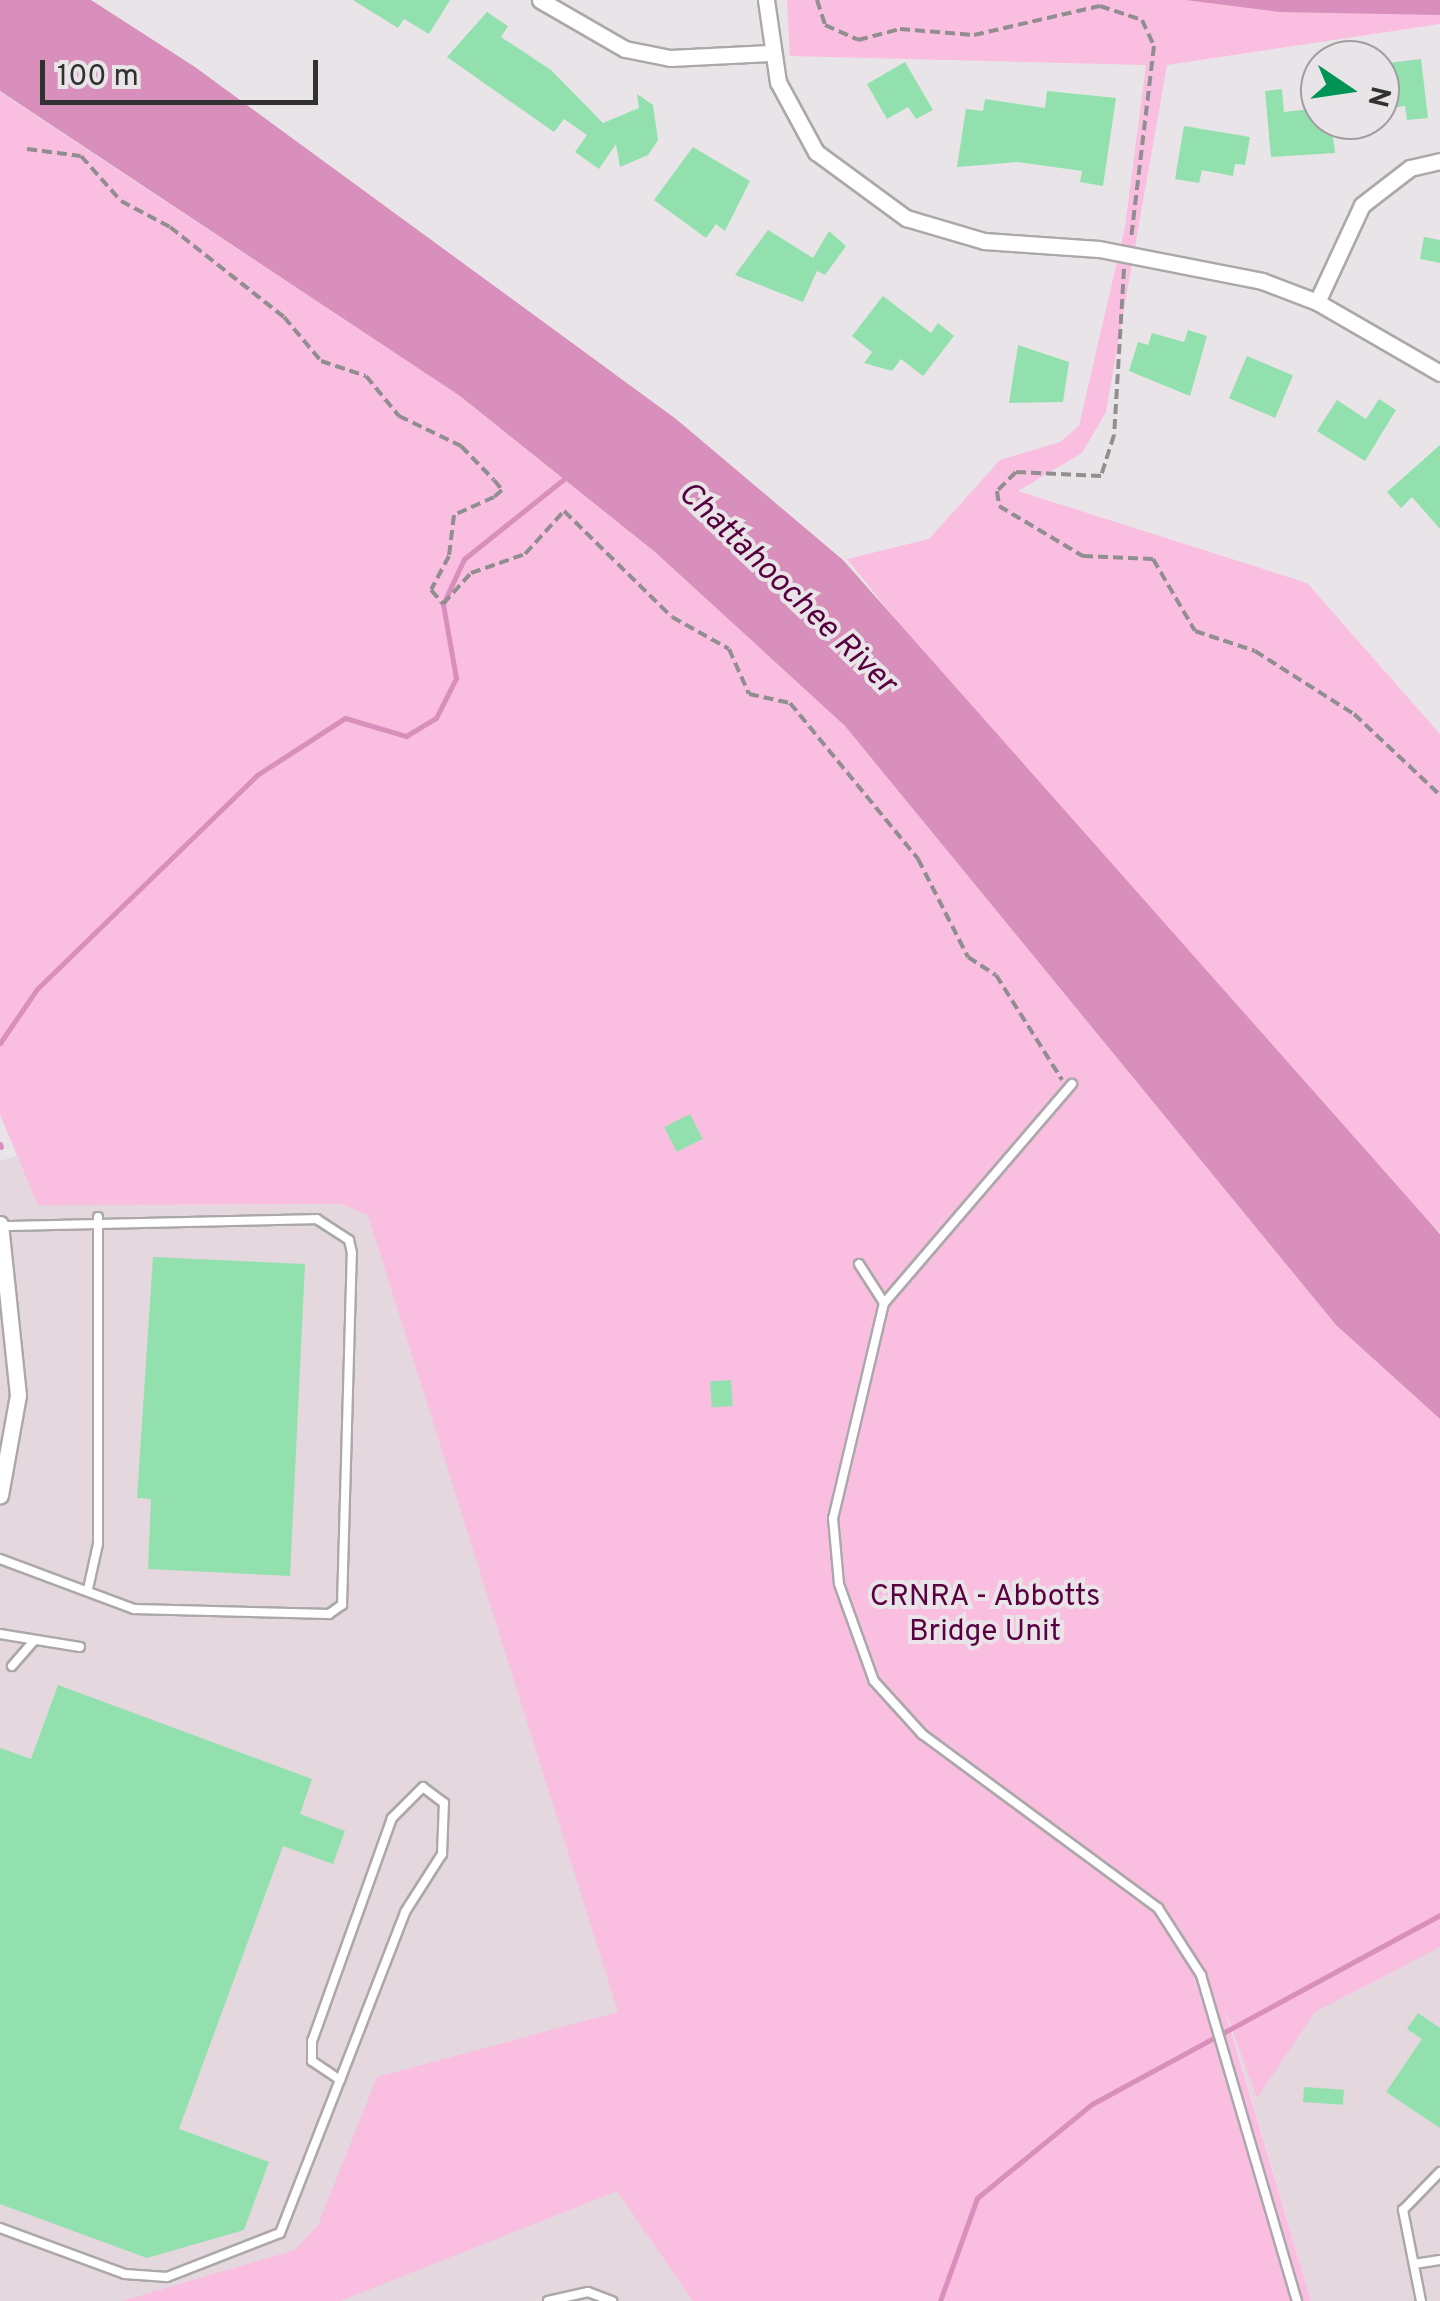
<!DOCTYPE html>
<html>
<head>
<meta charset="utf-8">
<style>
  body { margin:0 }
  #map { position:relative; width:1440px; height:2301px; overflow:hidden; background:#e9e4e7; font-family:Overpass,sans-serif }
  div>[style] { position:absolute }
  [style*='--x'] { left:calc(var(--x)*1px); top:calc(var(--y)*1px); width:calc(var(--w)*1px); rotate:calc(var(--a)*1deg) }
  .built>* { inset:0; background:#e4d7de }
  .green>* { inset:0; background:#fabee1 }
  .water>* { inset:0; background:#d88fbb }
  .stream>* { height:5px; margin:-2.5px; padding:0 2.5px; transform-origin:2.5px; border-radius:2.5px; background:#d88fbb }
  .building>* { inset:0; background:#92e0ae; transform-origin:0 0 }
  .path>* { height:4px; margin-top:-2px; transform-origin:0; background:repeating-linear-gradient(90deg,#918e90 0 10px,transparent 0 15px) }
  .roads { filter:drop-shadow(2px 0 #aca8aa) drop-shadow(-2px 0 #aca8aa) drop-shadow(0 2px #aca8aa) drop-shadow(0 -2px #aca8aa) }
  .service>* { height:8px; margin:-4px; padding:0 4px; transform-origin:4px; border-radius:4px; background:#fff }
  .minor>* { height:15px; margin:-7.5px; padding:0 7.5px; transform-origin:7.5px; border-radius:7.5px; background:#fff }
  span { translate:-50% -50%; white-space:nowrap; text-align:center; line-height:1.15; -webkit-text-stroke:8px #e9e4e7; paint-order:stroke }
  .park-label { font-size:30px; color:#5a0042 }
  .water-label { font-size:32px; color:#570040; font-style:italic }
  .north { position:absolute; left:1300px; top:40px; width:100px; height:100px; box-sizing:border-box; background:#e9e4e7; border:2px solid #a09c9f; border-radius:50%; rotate:103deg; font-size:28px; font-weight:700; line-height:40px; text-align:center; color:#323132 }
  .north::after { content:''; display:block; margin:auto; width:35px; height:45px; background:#009455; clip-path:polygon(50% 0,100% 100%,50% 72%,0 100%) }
  .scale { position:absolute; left:40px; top:60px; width:278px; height:45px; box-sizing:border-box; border:5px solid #323132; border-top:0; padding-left:12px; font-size:30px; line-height:35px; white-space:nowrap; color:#323132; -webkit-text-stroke:8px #e9e4e7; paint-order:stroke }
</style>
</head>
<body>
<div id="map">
  <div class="built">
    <i style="clip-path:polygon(334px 1061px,572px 1789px,694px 2301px,0 2301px,0 1161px)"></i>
    <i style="clip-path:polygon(1440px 1940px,1440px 2301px,1311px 2301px,1224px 2003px)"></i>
  </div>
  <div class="green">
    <i style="clip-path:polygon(787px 0,1440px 0,1440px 24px,1167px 65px,1106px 412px,1082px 453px,1018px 491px,1307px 583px,1440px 734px,1440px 1232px,1218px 1021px,847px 559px,929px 539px,1000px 460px,1060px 442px,1079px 426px,1125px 227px,1146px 65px,790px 56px)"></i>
    <i style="clip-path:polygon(0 92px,460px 396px,655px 552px,845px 726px,1336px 1325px,1440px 1419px,1440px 1947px,1315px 2012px,1257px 2098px,1224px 2007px,1311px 2301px,693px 2301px,617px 2191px,340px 2301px,122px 2301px,295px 2250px,318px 2225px,377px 2077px,618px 2012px,368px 1215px,342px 1204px,38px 1205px,0 1115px)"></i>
  </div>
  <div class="water">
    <i style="clip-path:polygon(0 0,91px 0,195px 67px,676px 419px,843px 560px,1440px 1234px,1440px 1419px,1336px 1325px,845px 726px,655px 552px,460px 396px,0 91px)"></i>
    <i style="clip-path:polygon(1186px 0,1440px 0,1440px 15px,1279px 12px)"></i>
  </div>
  <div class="stream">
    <i style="--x:0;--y:1043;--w:65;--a:-55.6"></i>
    <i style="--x:37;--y:989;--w:307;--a:-44.2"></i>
    <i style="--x:257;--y:775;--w:105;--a:-32.9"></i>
    <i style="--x:345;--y:718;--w:64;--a:16.4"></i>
    <i style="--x:406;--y:736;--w:35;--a:-31"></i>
    <i style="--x:436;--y:718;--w:45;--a:-63.4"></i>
    <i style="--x:456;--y:678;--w:75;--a:-100"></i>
    <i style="--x:443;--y:604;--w:50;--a:-65"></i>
    <i style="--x:464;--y:559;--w:128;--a:-38.7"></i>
    <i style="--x:0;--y:1144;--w:3;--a:72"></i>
    <i style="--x:940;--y:2301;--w:109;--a:-70.2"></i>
    <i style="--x:977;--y:2198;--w:149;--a:-39.3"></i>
    <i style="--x:1092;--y:2104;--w:396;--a:-28.5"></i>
  </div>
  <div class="building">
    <i style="clip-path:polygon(353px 0,450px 0,429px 34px,404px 19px,398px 28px)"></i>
    <i style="clip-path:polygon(487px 12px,508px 26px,501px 37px,551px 70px,603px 123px,639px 108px,637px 94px,653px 105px,658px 140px,648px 155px,620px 167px,616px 144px,599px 169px,575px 152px,587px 135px,564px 119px,554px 132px,447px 57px)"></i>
    <i style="clip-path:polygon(1421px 59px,1428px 118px,1407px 120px,1405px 106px,1380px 109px,1380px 64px)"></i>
    <i style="clip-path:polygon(905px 62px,933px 110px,916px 119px,908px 107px,887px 119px,867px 84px)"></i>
    <i style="clip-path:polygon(1282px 89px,1284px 112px,1320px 108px,1320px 120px,1331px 120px,1335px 153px,1271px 157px,1265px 91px)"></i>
    <i style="clip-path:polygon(1047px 91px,1116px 98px,1103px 186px,1080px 182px,1082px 171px,1018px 162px,957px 167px,966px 109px,983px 111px,985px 99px,1045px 108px)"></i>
    <i style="clip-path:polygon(1184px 126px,1250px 137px,1245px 165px,1235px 164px,1233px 176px,1202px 170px,1199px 183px,1175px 179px)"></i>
    <i style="clip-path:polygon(693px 147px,750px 181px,725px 231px,716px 224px,706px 238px,654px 200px)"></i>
    <i style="clip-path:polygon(768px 230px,813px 258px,829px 231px,846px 246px,825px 275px,817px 271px,803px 302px,735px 275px)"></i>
    <i style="clip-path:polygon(1424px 237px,1440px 240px,1440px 263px,1420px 259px)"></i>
    <i style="clip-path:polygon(883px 296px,931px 333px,938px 323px,954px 336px,923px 376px,901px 359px,892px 371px,864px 363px,872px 352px,852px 336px)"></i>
    <i style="clip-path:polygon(1188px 330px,1207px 336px,1190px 396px,1129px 371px,1138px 342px,1148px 345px,1152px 333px,1184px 342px)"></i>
    <i style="clip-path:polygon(1018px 345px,1069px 362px,1063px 402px,1009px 403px)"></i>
    <i style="left:1247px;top:356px;width:50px;height:46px;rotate:23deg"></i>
    <i style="clip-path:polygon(1379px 399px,1396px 410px,1365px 461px,1317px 431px,1337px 400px,1366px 419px)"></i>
    <i style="clip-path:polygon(1440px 445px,1440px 529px,1412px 497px,1401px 508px,1387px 492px)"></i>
    <i style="left:690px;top:1114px;width:28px;height:29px;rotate:63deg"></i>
    <i style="clip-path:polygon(153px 1257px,305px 1264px,290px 1576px,148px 1569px,151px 1499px,137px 1498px)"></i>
    <i style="left:731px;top:1380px;width:26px;height:21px;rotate:86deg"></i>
    <i style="clip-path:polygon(58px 1685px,312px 1779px,300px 1814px,345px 1831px,333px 1864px,283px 1846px,179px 2129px,269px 2162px,244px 2230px,147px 2258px,0 2204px,0 1748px,31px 1759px)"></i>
    <i style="clip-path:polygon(1418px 2013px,1440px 2028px,1440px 2128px,1386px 2092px,1422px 2039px,1407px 2029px)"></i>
    <i style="left:1304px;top:2087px;width:40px;height:15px;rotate:4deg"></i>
  </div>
  <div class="path">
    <i style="--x:817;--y:0;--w:26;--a:72"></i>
    <i style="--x:825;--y:25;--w:36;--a:24"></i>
    <i style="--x:858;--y:40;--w:43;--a:-14.7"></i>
    <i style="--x:900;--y:29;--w:74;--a:4.6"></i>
    <i style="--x:974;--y:35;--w:129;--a:-13"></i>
    <i style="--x:1100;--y:6;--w:44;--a:18.4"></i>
    <i style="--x:1142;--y:20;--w:29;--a:65"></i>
    <i style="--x:1154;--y:46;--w:195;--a:96.8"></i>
    <i style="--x:27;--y:149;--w:54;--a:7.4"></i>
    <i style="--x:81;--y:156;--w:60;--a:48.4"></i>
    <i style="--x:121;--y:201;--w:55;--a:28"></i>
    <i style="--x:170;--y:227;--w:145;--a:38.3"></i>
    <i style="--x:284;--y:317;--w:57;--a:49.9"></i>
    <i style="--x:321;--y:361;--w:47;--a:18.4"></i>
    <i style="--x:366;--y:376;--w:52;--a:50.5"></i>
    <i style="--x:399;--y:416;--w:69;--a:25.8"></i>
    <i style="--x:461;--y:446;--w:47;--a:45.9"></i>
    <i style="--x:494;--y:480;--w:13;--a:51"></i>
    <i style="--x:502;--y:490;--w:11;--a:139"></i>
    <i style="--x:494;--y:497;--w:44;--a:155.8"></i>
    <i style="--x:454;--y:515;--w:41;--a:97"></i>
    <i style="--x:449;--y:556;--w:38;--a:118"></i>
    <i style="--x:431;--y:590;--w:18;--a:49"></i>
    <i style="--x:443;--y:604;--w:42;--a:-47.9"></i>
    <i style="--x:471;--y:573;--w:57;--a:-19.4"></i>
    <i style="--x:525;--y:554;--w:58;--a:-47.8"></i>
    <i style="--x:564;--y:511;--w:151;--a:44.5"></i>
    <i style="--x:672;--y:617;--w:65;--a:29.3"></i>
    <i style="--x:729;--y:649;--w:49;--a:66"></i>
    <i style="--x:749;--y:694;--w:42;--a:12.4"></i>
    <i style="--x:790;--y:703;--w:202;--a:50.6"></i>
    <i style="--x:918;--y:859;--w:110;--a:63"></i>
    <i style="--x:968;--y:957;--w:33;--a:33"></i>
    <i style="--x:996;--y:975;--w:124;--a:57.8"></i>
    <i style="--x:1124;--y:269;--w:166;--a:93.4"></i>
    <i style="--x:1114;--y:435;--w:43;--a:107.6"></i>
    <i style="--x:1101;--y:476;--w:85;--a:-177.3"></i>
    <i style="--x:1016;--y:472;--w:27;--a:135"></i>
    <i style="--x:997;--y:491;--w:15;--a:82"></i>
    <i style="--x:999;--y:506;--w:98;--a:30.8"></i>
    <i style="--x:1083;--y:556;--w:70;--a:2.5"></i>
    <i style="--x:1153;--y:559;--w:83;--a:59.7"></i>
    <i style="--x:1195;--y:631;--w:63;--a:18.4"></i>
    <i style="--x:1255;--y:651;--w:117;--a:32.5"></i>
    <i style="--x:1354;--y:714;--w:118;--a:43.3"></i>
  </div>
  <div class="roads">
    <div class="service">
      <i style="--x:1072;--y:1084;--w:289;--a:130.6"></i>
      <i style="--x:884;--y:1303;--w:221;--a:103.3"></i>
      <i style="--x:833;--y:1518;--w:66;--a:84.8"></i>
      <i style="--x:839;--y:1584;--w:103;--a:70.2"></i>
      <i style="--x:874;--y:1681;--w:72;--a:47.8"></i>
      <i style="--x:922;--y:1734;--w:293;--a:36.4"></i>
      <i style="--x:1158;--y:1908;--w:80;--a:57.3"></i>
      <i style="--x:1201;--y:1975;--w:340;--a:73.6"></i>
      <i style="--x:859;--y:1264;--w:46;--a:57.3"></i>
      <i style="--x:0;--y:1559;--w:143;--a:20.5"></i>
      <i style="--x:134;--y:1609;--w:195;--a:1.5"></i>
      <i style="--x:329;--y:1614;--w:16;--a:-35"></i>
      <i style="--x:342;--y:1605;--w:352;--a:-88.4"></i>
      <i style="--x:352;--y:1253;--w:13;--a:-103"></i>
      <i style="--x:349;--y:1240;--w:38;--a:-147"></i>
      <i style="--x:317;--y:1219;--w:316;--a:178.7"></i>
      <i style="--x:88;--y:1589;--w:46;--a:-77.5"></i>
      <i style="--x:98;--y:1544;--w:327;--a:-90"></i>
      <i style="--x:0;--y:1634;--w:81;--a:9.2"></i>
      <i style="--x:12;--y:1666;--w:33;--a:-49"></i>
      <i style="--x:0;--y:2228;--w:133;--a:20.2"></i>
      <i style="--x:125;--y:2274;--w:42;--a:4.1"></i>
      <i style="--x:167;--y:2277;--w:121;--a:-21.3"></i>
      <i style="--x:280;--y:2233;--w:164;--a:-68.6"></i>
      <i style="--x:340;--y:2080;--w:180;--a:-68.8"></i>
      <i style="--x:405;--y:1912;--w:69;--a:-57.5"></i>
      <i style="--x:442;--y:1854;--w:51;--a:-87.8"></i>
      <i style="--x:444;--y:1803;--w:26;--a:-143"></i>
      <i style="--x:423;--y:1787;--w:44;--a:135"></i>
      <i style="--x:392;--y:1818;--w:237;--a:109.7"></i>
      <i style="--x:312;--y:2041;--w:20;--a:90"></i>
      <i style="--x:312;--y:2061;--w:34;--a:34"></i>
      <i style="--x:1414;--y:2264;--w:26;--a:-9"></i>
      <i style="--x:548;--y:2301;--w:41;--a:-12.7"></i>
      <i style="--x:588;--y:2292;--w:26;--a:21"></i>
      <i style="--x:1421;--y:2301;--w:93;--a:-101.2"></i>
      <i style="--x:1403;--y:2210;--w:53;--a:-45.8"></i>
    </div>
    <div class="minor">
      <i style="--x:540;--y:0;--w:98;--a:30"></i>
      <i style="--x:625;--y:49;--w:46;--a:11.3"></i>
      <i style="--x:670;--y:58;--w:100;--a:-2.9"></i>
      <i style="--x:766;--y:0;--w:83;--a:81.7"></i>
      <i style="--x:778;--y:82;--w:80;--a:61.5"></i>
      <i style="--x:816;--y:152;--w:112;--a:36.3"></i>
      <i style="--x:906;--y:218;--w:81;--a:16.4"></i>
      <i style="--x:984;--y:241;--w:115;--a:4"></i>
      <i style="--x:1099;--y:249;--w:166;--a:11.1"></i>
      <i style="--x:1262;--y:281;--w:59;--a:20.9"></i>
      <i style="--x:1317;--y:302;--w:142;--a:30"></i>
      <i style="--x:1317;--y:302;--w:107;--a:-65.1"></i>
      <i style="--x:1362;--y:205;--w:61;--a:-37.6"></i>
      <i style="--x:1410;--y:168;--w:31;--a:-13"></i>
      <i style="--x:0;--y:1224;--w:172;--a:84"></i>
      <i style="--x:18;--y:1395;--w:102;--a:100.2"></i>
    </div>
  </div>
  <div class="park-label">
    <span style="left:985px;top:1615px">CRNRA - Abbotts<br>Bridge Unit</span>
  </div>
  <div class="water-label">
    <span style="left:786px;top:589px;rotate:44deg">Chattahoochee River</span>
  </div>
  <div class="north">N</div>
  <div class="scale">100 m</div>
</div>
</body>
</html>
